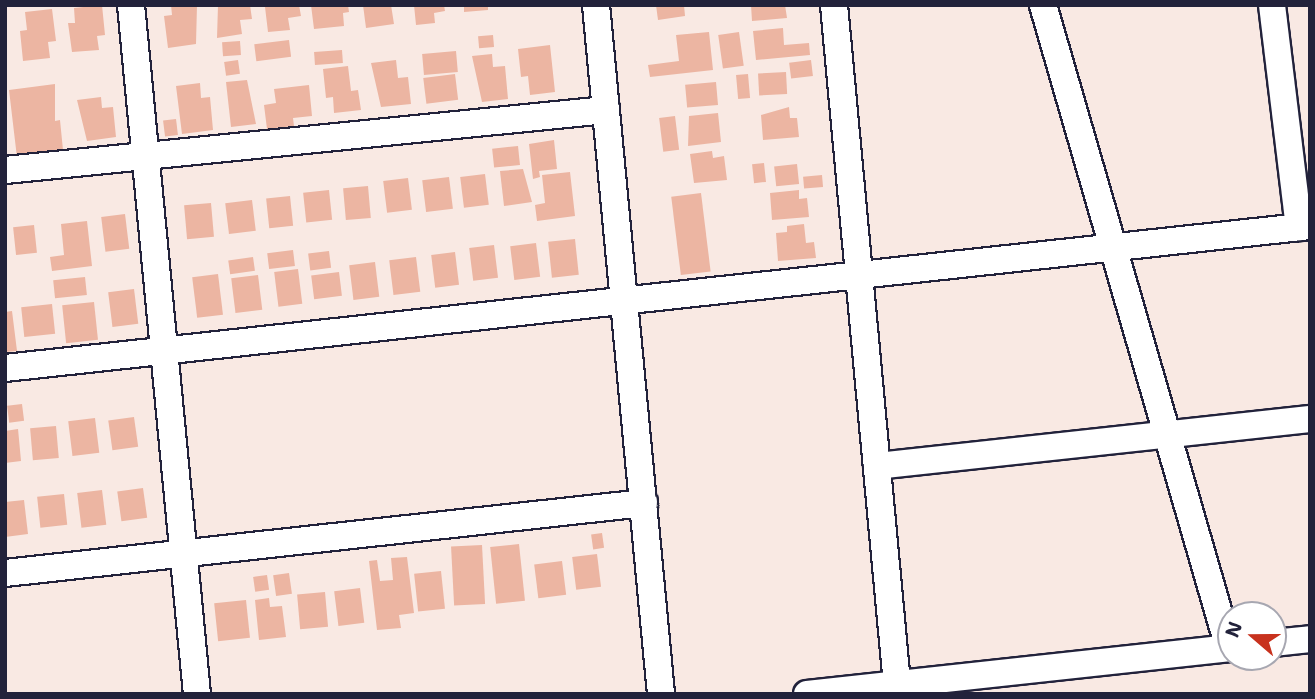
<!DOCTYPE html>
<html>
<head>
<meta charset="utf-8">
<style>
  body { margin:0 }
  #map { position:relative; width:1315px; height:699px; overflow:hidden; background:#f9e9e3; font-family:"Shantell Sans",sans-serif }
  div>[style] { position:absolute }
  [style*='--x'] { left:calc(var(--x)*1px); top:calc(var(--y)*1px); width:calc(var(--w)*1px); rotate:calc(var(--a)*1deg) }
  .building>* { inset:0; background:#ecb5a2; transform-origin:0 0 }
  .roads { filter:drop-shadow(2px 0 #22223b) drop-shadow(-2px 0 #22223b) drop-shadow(0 2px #22223b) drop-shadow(0 -2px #22223b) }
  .street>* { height:26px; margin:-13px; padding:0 13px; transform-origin:13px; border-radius:13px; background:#fff }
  span { translate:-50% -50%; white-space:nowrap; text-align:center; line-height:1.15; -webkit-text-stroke:5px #fff; paint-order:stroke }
  .frame { position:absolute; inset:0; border:7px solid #22223b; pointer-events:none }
  .north { position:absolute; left:1217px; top:601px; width:70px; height:70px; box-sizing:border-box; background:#fff; border:2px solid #a7a7b1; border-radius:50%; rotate:290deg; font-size:19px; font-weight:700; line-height:28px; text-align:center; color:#22223b }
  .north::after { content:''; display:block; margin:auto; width:24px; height:32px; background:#c8321e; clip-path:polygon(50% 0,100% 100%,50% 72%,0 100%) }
</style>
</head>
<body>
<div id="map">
  <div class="building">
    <i style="clip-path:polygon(102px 5px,105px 35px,97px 36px,99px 50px,72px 52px,68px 23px,75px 23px,74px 8px)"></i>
    <i style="clip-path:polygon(171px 5px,197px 5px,196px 44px,168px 48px,164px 16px,172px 15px)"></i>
    <i style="clip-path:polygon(218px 5px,250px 5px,252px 19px,240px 20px,242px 34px,217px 38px)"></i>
    <i style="clip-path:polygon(273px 5px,299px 5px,301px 16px,288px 18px,290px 30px,268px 32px,265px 7px)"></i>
    <i style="clip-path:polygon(311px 5px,348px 5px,349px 12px,343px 13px,344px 26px,314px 29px)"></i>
    <i style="clip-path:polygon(363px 5px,391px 5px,394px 24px,366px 28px)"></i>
    <i style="clip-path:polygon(414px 5px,444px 5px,445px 11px,434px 13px,435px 23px,416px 25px)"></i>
    <i style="clip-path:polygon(464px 5px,488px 5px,488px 10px,464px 12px)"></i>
    <i style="clip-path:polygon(656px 5px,684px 5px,685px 16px,658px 20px)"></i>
    <i style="clip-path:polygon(751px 5px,785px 5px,787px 18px,752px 21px)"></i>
    <i style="clip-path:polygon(52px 9px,56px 41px,48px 42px,50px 58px,23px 61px,20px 31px,27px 30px,25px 12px)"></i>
    <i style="clip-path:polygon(783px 28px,784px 45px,809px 43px,810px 55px,756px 60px,753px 31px)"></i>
    <i style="clip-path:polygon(709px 32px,713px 70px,650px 77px,648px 65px,679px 61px,676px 35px)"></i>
    <i style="left:739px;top:32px;width:34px;height:21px;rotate:82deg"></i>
    <i style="left:493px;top:35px;width:12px;height:15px;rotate:85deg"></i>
    <i style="left:289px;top:40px;width:17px;height:35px;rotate:83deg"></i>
    <i style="left:240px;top:41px;width:14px;height:18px;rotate:86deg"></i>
    <i style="clip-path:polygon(550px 45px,555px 92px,530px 95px,528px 76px,521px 77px,518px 49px)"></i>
    <i style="left:342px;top:50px;width:13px;height:28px;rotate:86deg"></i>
    <i style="left:456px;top:51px;width:21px;height:34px;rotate:85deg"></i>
    <i style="clip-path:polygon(492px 54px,493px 67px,505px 66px,508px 99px,482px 102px,472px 56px)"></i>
    <i style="left:238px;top:60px;width:14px;height:14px;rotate:82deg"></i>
    <i style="clip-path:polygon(396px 60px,398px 78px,408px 77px,411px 104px,381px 107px,371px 63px)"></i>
    <i style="left:811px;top:60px;width:16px;height:22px;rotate:83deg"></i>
    <i style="clip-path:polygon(348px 66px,351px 91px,358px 90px,361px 110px,334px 113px,333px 97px,326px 98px,323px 69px)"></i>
    <i style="left:786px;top:72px;width:22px;height:28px;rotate:87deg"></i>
    <i style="left:455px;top:74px;width:26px;height:32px;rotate:83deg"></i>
    <i style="left:748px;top:74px;width:24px;height:12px;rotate:85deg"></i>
    <i style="clip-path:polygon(247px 80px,256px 124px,231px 127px,226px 82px)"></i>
    <i style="left:716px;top:82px;width:23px;height:31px;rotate:85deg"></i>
    <i style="clip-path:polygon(200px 83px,201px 98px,210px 97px,213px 130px,182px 134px,176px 86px)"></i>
    <i style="clip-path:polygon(55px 84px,55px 121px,60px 120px,64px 160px,18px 166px,9px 90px)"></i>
    <i style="clip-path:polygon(309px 85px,312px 116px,293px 118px,294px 126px,267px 129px,264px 105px,276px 103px,274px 89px)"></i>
    <i style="clip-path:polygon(101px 97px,102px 108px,113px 107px,116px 137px,87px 141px,77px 100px)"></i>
    <i style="clip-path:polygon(789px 107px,790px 118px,797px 118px,799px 137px,763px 140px,761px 115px)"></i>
    <i style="clip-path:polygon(718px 113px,721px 142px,688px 146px,689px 116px)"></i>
    <i style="left:675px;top:116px;width:34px;height:16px;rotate:83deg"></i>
    <i style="left:176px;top:119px;width:16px;height:13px;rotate:83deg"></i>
    <i style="clip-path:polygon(554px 140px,557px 169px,539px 171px,540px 177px,533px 179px,529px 144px)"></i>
    <i style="left:518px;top:146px;width:19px;height:26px;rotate:84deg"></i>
    <i style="clip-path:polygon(712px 151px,713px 158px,724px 156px,727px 180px,694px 183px,690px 154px)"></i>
    <i style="left:764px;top:163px;width:19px;height:12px;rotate:84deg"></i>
    <i style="left:797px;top:164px;width:20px;height:23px;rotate:84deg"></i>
    <i style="clip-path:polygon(523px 169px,532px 202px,504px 206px,500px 171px)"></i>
    <i style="clip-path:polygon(570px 172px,575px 216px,537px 221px,535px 205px,545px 203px,542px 175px)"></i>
    <i style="left:485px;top:174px;width:31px;height:25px;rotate:83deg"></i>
    <i style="left:822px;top:175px;width:12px;height:19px;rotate:85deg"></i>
    <i style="left:449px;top:177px;width:32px;height:27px;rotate:83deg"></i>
    <i style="left:408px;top:178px;width:32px;height:25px;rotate:83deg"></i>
    <i style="left:368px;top:186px;width:32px;height:25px;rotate:85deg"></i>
    <i style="left:329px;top:190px;width:30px;height:26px;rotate:84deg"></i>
    <i style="clip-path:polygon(799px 190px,799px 199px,807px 198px,809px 217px,772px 220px,770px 193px)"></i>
    <i style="left:701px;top:193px;width:79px;height:30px;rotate:83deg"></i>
    <i style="left:290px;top:196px;width:30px;height:24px;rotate:84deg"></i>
    <i style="left:252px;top:200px;width:31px;height:27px;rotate:83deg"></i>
    <i style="left:211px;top:203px;width:34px;height:27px;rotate:85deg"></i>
    <i style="left:125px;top:214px;width:35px;height:24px;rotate:83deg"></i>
    <i style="clip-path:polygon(87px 221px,92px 266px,52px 271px,50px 257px,64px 255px,61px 224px)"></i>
    <i style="clip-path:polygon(804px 224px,806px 243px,814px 242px,816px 258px,778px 261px,776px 233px,787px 232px,787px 226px)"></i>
    <i style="left:34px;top:225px;width:28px;height:21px;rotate:84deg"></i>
    <i style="left:575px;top:239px;width:36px;height:27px;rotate:84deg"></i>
    <i style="left:536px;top:243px;width:34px;height:26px;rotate:83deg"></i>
    <i style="left:494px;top:245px;width:33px;height:25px;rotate:83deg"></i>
    <i style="left:293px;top:250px;width:16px;height:26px;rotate:83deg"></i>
    <i style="left:329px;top:251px;width:17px;height:21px;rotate:83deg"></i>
    <i style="left:455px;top:252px;width:33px;height:24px;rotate:83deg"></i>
    <i style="left:253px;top:257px;width:14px;height:25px;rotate:82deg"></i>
    <i style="left:416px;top:257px;width:35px;height:27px;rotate:83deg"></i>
    <i style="left:375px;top:262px;width:35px;height:26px;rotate:83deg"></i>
    <i style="left:298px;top:269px;width:35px;height:24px;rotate:83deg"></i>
    <i style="left:339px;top:272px;width:24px;height:28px;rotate:83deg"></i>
    <i style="left:218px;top:274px;width:41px;height:26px;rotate:83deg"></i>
    <i style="left:258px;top:275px;width:35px;height:27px;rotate:83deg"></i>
    <i style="left:85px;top:277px;width:18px;height:32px;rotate:84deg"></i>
    <i style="left:134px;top:289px;width:35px;height:26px;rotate:83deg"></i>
    <i style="left:94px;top:302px;width:38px;height:32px;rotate:84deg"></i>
    <i style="left:52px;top:304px;width:30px;height:31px;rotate:84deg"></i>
    <i style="clip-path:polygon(12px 311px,17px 351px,5px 352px,5px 312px)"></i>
    <i style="left:22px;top:404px;width:17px;height:15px;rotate:83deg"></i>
    <i style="left:134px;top:417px;width:30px;height:26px;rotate:82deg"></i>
    <i style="left:95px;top:418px;width:35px;height:27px;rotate:83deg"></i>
    <i style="left:56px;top:426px;width:32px;height:26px;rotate:85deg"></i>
    <i style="clip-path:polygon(18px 429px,21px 461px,5px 463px,5px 431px)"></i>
    <i style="left:143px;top:488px;width:30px;height:26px;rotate:82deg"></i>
    <i style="left:102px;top:490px;width:35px;height:25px;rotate:83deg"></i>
    <i style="left:64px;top:494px;width:31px;height:27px;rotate:84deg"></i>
    <i style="clip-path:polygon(24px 500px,28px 534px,5px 537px,5px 502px)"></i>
    <i style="left:602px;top:533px;width:15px;height:11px;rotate:82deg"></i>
    <i style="left:519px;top:544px;width:57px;height:29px;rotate:84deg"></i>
    <i style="left:482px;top:545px;width:59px;height:31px;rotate:87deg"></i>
    <i style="left:597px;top:554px;width:33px;height:25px;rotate:83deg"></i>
    <i style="clip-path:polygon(407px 557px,414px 613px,399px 615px,401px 628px,377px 630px,369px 561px,377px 560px,380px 581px,393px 580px,391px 558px)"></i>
    <i style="left:562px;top:561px;width:34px;height:28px;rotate:83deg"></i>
    <i style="left:441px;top:571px;width:38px;height:27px;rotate:84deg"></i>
    <i style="left:289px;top:573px;width:21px;height:16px;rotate:82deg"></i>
    <i style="left:267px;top:575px;width:15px;height:14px;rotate:82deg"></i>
    <i style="left:360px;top:588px;width:35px;height:26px;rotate:83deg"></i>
    <i style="left:325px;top:592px;width:35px;height:28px;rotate:85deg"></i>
    <i style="clip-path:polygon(269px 598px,270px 607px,282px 606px,286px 637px,259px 640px,255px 600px)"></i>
    <i style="left:246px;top:600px;width:38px;height:32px;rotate:84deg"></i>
  </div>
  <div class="roads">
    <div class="street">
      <i style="--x:131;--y:5;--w:692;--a:84.53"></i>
      <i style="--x:596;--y:5;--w:692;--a:84.61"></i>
      <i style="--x:834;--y:5;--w:682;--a:84.7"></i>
      <i style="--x:1043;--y:5;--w:669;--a:73.87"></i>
      <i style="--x:1272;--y:5;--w:224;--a:83.1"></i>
      <i style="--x:5;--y:170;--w:604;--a:-5.7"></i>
      <i style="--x:5;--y:368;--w:1313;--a:-6.21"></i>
      <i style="--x:877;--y:466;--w:436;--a:-6.2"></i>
      <i style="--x:5;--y:573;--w:643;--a:-6.25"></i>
      <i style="--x:1273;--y:643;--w:37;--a:-6"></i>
      <i style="--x:807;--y:694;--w:426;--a:-6.2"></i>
    </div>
  </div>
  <div class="frame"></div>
  <div class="north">N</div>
</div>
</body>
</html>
